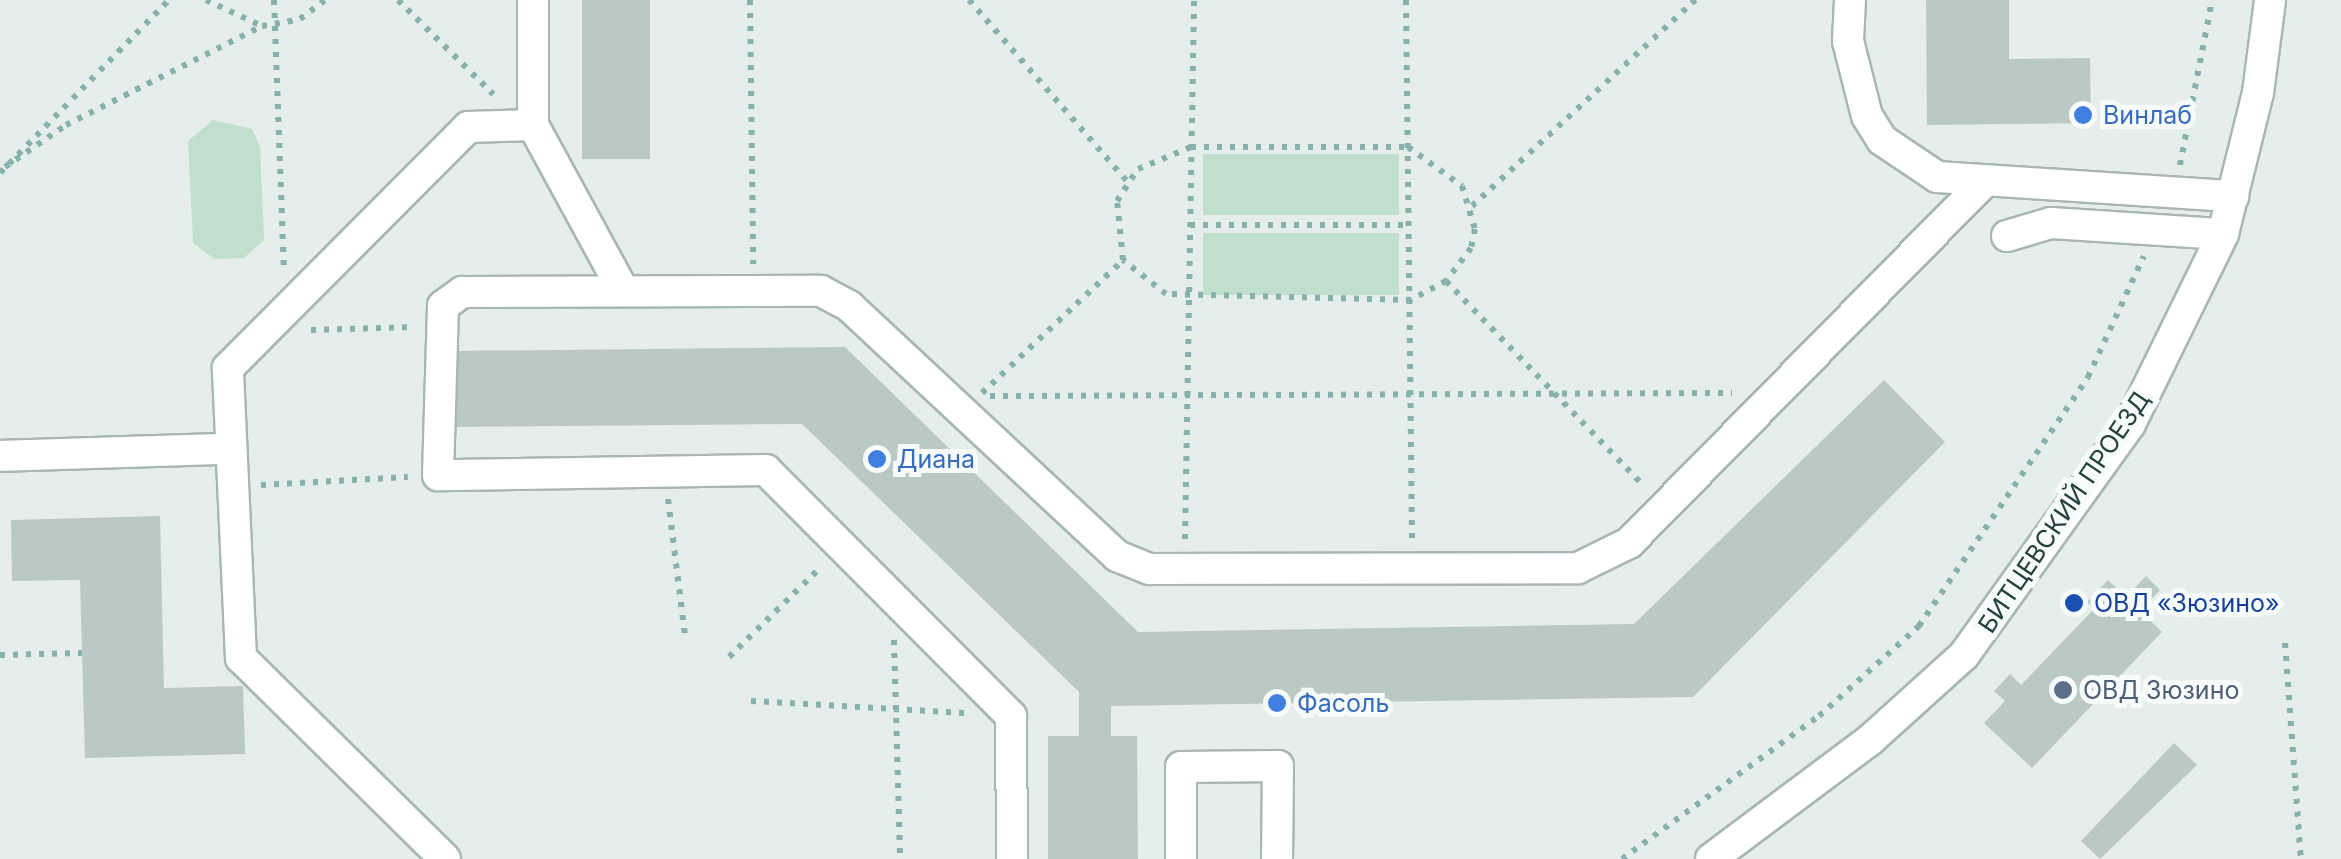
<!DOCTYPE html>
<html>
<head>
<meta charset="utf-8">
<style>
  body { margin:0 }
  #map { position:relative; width:2341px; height:859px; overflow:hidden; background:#e6eeec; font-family:Inter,sans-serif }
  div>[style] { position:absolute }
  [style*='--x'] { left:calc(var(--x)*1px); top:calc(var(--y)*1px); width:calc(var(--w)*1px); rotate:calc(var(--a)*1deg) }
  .green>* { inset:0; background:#c0dfcd; transform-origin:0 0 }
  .building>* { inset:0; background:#bbc9c6; transform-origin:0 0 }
  .path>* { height:6px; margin-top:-3px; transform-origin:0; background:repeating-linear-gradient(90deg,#87b1ab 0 5px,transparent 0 13px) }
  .roads { filter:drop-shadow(2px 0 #a8b7b4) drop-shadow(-2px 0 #a8b7b4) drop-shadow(0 2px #a8b7b4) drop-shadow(0 -2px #a8b7b4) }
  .minor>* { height:30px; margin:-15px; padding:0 15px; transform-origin:15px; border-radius:15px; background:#fff }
  .dots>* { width:28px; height:28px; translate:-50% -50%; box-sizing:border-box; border:5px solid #f7fbf9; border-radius:50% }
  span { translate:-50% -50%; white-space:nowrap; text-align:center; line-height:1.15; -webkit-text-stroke:10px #f7fbf9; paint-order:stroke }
  .shop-label { font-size:25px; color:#366cbe }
  .left { translate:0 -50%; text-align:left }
  .street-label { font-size:25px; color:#25413d }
  .transit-label { font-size:25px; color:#164399 }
  .service-label { font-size:25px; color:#4e5e75 }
</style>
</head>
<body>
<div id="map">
  <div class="green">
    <i style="clip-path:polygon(213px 120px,252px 129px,260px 147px,264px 240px,244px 258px,214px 259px,193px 243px,188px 141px)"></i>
    <i style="left:1203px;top:154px;width:196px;height:61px"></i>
    <i style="left:1399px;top:233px;width:62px;height:196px;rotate:90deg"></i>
  </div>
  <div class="building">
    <i style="left:582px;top:0;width:68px;height:159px"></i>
    <i style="clip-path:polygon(1926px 0,2009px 0,2009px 59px,2090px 58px,2091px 123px,1927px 125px)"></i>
    <i style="clip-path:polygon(845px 347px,1138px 632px,1634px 624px,1884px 380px,1945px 442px,1693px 697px,1111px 706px,1111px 736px,1137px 736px,1138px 859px,1048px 859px,1048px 736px,1079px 736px,1079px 692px,802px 424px,448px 427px,447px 351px)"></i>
    <i style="clip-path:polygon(160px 516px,164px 688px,243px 686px,245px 754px,85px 758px,80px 580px,12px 581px,11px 520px)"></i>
    <i style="clip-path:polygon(2146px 576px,2160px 590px,2140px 611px,2162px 632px,2032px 768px,1984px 723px,2005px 701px,1994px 691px,2010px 674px,2021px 685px,2094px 609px,2087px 602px,2108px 580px,2126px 597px)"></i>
    <i style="clip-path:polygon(2174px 743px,2197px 765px,2100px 859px,2081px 841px)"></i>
  </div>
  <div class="path">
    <i style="--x:206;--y:0;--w:62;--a:24.9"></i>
    <i style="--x:262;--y:26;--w:39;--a:-10"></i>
    <i style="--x:300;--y:19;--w:31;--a:-37"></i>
    <i style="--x:274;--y:0;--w:268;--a:87.9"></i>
    <i style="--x:398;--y:0;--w:134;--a:44.7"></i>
    <i style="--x:750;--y:0;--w:264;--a:89.3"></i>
    <i style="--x:969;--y:0;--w:242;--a:48.9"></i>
    <i style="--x:1406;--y:0;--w:539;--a:89.36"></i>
    <i style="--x:1191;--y:147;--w:217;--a:0"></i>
    <i style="--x:1408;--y:147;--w:67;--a:35.8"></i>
    <i style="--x:1462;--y:186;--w:45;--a:73.2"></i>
    <i style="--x:1475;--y:229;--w:19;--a:102"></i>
    <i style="--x:1471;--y:248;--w:41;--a:127.1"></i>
    <i style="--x:1446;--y:281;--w:40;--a:152"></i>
    <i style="--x:1411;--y:300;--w:245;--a:-178.6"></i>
    <i style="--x:1166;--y:294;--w:55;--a:-141.7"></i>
    <i style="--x:1123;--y:260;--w:59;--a:-95.8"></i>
    <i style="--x:1117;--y:201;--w:38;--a:-57"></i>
    <i style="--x:1138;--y:169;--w:57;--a:-22.5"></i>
    <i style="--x:2180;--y:165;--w:168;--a:-79"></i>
    <i style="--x:5;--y:167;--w:74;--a:-34.5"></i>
    <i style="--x:66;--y:125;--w:220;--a:-26.8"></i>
    <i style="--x:0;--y:173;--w:242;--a:-45.7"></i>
    <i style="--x:1472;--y:206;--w:304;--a:-42.7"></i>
    <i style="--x:1190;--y:225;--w:219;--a:0"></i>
    <i style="--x:1446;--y:281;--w:284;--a:46"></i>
    <i style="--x:311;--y:330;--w:102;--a:-1.7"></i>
    <i style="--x:982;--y:393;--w:194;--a:-43.3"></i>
    <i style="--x:990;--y:396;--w:742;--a:-0.23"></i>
    <i style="--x:261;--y:485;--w:147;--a:-3.1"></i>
    <i style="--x:668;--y:499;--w:138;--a:82.9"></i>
    <i style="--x:1185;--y:539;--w:539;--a:-89.04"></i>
    <i style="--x:894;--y:640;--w:219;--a:88.4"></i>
    <i style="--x:2285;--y:643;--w:217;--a:85.8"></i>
    <i style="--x:0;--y:655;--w:82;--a:-1.4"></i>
    <i style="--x:729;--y:657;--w:129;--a:-44.4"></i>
    <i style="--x:751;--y:701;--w:214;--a:3.2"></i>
    <i style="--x:1622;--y:859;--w:243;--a:-36"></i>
    <i style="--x:1819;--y:716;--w:135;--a:-42"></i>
    <i style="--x:1919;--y:626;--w:301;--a:-55.8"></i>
    <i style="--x:2088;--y:377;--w:133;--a:-65.2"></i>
  </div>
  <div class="roads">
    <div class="minor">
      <i style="--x:1850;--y:0;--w:41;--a:92.8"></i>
      <i style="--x:1848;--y:41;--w:77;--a:75.8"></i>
      <i style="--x:1867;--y:116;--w:28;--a:58"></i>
      <i style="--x:1882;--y:140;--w:66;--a:33.9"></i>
      <i style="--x:1937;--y:177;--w:297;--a:3.7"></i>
      <i style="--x:533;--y:125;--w:125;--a:-90"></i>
      <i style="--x:2007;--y:236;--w:46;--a:-16.5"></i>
      <i style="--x:2051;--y:223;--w:172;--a:3.7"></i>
      <i style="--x:0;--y:456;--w:228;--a:-1.8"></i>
      <i style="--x:445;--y:859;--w:286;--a:-135.4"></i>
      <i style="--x:241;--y:658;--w:290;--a:-92.6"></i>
      <i style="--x:228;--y:368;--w:340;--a:-45.1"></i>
      <i style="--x:468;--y:127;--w:65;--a:-1.8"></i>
      <i style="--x:533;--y:125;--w:188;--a:61.4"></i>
      <i style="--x:1012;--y:859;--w:143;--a:-90.4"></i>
      <i style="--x:1011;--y:716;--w:347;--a:-134.9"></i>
      <i style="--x:766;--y:470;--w:328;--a:179.1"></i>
      <i style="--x:438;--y:475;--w:169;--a:-88.3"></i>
      <i style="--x:443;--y:306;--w:24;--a:-36"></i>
      <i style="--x:462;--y:292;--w:359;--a:-0.2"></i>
      <i style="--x:821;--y:291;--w:32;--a:28"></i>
      <i style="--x:849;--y:306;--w:367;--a:43"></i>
      <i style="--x:1117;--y:556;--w:35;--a:22"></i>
      <i style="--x:1149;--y:569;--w:429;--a:-0.1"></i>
      <i style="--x:1578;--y:568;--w:57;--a:-26.1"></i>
      <i style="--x:1629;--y:543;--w:502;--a:-45.48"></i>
      <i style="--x:1181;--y:859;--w:92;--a:-90"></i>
      <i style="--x:1181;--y:767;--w:97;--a:-0.6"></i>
      <i style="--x:1278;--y:766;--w:93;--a:90.6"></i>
      <i style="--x:1711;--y:859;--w:199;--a:-36.8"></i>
      <i style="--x:1870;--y:740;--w:127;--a:-42.1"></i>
      <i style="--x:1964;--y:655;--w:284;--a:-54.3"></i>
      <i style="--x:2130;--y:424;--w:212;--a:-63.9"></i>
      <i style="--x:2223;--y:234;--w:145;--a:-76.1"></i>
      <i style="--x:2258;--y:93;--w:94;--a:-82.6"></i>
    </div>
  </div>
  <div class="dots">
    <i style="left:2083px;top:115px;background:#3f7fe0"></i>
    <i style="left:877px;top:459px;background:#3f7fe0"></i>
    <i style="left:2074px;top:603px;background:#1a4fb4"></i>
    <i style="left:2063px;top:690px;background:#5c6f8a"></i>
    <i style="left:1277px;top:703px;background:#3f7fe0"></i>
  </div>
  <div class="shop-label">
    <span class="left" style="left:2103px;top:115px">Винлаб</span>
    <span class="left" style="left:897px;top:459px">Диана</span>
    <span class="left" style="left:1297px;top:703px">Фасоль</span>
  </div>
  <div class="street-label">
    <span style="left:2064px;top:512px;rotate:-56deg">БИТЦЕВСКИЙ ПРОЕЗД</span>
  </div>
  <div class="transit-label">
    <span class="left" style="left:2094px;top:603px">ОВД «Зюзино»</span>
  </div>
  <div class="service-label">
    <span class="left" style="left:2083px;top:690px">ОВД Зюзино</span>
  </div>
</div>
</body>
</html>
